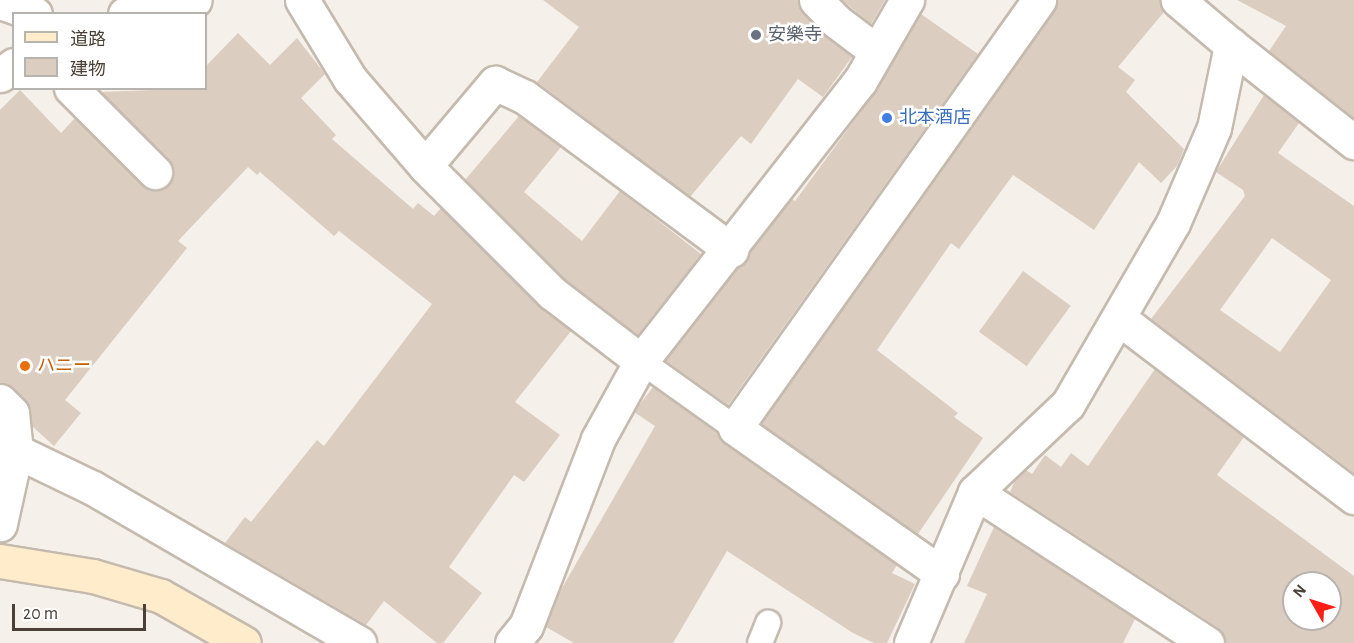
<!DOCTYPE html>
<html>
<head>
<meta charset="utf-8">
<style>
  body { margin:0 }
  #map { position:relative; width:1354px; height:643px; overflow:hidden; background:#f5f0e9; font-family:"Alegreya Sans","Noto Sans JP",sans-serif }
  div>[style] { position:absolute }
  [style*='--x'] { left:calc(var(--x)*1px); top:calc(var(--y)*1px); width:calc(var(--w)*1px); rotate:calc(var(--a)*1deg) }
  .building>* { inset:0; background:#dbcec1; transform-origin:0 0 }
  .roads { filter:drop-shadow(2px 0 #c5baae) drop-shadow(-2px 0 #c5baae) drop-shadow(0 2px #c5baae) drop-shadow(0 -2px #c5baae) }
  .lane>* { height:24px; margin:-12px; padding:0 12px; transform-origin:12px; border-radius:12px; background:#fff }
  .street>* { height:33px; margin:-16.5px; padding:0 16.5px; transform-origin:16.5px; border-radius:16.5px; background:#fff }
  .secondary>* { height:33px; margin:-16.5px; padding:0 16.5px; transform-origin:16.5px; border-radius:16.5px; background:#ffecca }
  .dots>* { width:16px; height:16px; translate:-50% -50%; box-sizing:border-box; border:3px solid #fff; border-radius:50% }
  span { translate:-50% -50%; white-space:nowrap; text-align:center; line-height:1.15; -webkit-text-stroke:5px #fff; paint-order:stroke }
  .worship-label { font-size:18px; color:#5b616d }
  .left { translate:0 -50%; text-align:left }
  .shop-label { font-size:18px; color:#366cbe }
  .food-label { font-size:18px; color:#c56008 }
  .legend { position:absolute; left:12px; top:12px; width:195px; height:78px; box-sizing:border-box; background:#fff; border:2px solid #b7b3af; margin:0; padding:8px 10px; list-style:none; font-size:18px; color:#4a4037 }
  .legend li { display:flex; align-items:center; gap:12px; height:30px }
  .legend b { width:30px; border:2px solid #b7b3af }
  .north { position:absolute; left:1282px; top:571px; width:60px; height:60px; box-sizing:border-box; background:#fff; border:2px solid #b7b3af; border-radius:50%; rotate:309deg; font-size:16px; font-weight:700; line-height:24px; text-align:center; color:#4a4037 }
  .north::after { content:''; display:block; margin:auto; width:21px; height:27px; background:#ff1f17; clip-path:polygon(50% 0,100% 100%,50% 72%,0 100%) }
  .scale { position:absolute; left:12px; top:604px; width:134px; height:27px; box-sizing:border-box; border:3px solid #4a4037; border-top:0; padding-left:8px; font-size:18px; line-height:21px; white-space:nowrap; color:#4a4037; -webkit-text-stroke:4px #fff; paint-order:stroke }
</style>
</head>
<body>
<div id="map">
  <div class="building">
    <i style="clip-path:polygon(543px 0,798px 0,802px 13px,822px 34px,852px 57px,823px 97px,798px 79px,751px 144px,741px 136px,690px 197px,537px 82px,579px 27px)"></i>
    <i style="clip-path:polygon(842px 0,885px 0,871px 24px)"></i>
    <i style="clip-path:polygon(1057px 0,1160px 0,1164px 12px,1118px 67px,1135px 80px,1126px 92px,1184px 149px,1177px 166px,1161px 183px,1139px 162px,1094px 230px,1013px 175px,959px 249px,951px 243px,877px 350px,958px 413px,954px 417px,983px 438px,918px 534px,761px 424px,1054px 11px)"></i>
    <i style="clip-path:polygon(1237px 0,1354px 0,1354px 118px,1269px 51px,1286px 26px)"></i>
    <i style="clip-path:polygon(921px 14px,978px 54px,728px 405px,665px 360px,792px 199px,795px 201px,876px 91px)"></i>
    <i style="clip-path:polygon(238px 33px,270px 65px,297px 38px,325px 74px,301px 98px,336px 135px,332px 139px,413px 209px,418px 203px,434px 216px,441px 208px,539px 306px,571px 331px,515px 402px,560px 435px,524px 482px,514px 475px,449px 567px,482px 593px,443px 643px,437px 643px,384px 601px,366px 625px,225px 543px,245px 517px,251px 522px,317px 440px,324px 446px,432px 304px,339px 231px,334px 236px,260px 172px,257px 175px,248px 167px,178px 241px,187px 248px,65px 400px,81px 413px,54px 446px,32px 426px,25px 400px,13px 387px,0 383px,0 110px,20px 90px,61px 133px,75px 118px,142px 185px,160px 190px,173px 177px,169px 159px,101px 92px,206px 88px,206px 66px)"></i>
    <i style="clip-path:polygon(evenodd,1264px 95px,1299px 123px,1278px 153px,1354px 206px,1354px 473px,1151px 319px,1245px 196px,1243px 190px,1216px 172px,1264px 95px,1272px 238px,1331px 280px,1280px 352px,1220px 310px,1272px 238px)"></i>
    <i style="clip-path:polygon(519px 116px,561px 147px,524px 192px,582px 241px,620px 191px,701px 254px,638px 335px,564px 279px,465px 180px)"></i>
    <i style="left:1023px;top:271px;width:59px;height:75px;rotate:36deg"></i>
    <i style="clip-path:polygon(evenodd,1155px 369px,1244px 437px,1217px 475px,1354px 576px,1354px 643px,1226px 643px,1217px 627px,1010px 492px,1016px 479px,1026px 470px,1032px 474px,1045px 455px,1061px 467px,1071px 453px,1088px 466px,1155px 369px,1294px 583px,1330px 583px,1330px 619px,1294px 619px,1294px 583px)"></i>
    <i style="clip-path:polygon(653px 387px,717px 433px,724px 443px,897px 565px,892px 573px,915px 584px,887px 643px,874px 643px,853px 633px,727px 551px,673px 643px,574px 643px,546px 627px,558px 595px,655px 426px,634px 412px)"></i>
    <i style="clip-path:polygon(994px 527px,1135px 619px,1123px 643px,964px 643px,987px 594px,967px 586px)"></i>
  </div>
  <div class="roads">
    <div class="lane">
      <i style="--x:641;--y:361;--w:115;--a:35.5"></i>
      <i style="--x:760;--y:643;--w:22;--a:-68"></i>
    </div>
    <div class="street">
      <i style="--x:302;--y:0;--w:92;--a:58.7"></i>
      <i style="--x:350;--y:79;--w:115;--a:49.2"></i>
      <i style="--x:425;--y:166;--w:180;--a:45"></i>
      <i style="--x:552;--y:293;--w:112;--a:37.4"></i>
      <i style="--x:816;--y:0;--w:29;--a:46"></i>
      <i style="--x:836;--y:21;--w:51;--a:37.1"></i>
      <i style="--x:0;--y:2;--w:37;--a:19"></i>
      <i style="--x:125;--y:14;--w:71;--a:-11.3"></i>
      <i style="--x:1231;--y:45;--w:157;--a:38.3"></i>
      <i style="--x:0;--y:75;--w:17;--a:-36"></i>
      <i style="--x:71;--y:88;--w:119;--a:45"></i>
      <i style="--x:425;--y:166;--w:109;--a:-49.9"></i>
      <i style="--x:495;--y:83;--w:33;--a:25"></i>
      <i style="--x:525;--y:97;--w:257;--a:36.6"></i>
      <i style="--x:1120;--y:319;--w:294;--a:37.3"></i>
      <i style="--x:0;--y:401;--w:17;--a:45"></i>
      <i style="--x:12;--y:413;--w:38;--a:84"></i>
      <i style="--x:16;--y:451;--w:75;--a:102.4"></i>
      <i style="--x:0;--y:455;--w:16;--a:-14"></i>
      <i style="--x:16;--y:451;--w:85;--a:25.7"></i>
      <i style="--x:93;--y:488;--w:308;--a:30.2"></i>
      <i style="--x:975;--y:492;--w:277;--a:33.1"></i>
      <i style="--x:942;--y:574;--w:253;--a:-144.8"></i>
      <i style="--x:735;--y:428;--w:525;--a:-54.61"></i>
      <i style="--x:512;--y:643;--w:22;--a:-51"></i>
      <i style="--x:526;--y:626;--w:200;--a:-68.9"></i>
      <i style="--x:598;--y:439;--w:89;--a:-61.1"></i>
      <i style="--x:641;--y:361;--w:355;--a:-52"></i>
      <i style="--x:860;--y:81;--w:94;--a:-59.9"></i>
      <i style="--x:911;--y:643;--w:164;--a:-67"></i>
      <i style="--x:975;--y:492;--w:128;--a:-43.4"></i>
      <i style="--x:1068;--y:404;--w:209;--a:-59.9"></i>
      <i style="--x:1173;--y:223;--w:103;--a:-66.7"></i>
      <i style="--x:1214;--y:128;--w:85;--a:-78.4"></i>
      <i style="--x:1231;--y:45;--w:70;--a:-139.7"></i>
    </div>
    <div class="secondary">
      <i style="--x:0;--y:561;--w:94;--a:9.2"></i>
      <i style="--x:93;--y:576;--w:71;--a:16.4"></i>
      <i style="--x:161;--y:596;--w:95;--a:29.5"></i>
    </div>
  </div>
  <div class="dots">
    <i style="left:756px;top:35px;background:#6b7280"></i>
    <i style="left:887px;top:118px;background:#3f7fe0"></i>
    <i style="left:25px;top:366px;background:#e8710a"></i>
  </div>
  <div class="worship-label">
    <span class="left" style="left:768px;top:35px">安樂寺</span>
  </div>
  <div class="shop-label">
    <span class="left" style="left:899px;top:118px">北本酒店</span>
  </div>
  <div class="food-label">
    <span class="left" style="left:37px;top:366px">ハニー</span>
  </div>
  <ul class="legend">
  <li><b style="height:8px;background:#ffecca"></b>道路</li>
  <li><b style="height:16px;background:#dbcec1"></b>建物</li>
  </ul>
  <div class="north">N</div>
  <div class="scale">20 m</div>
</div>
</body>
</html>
